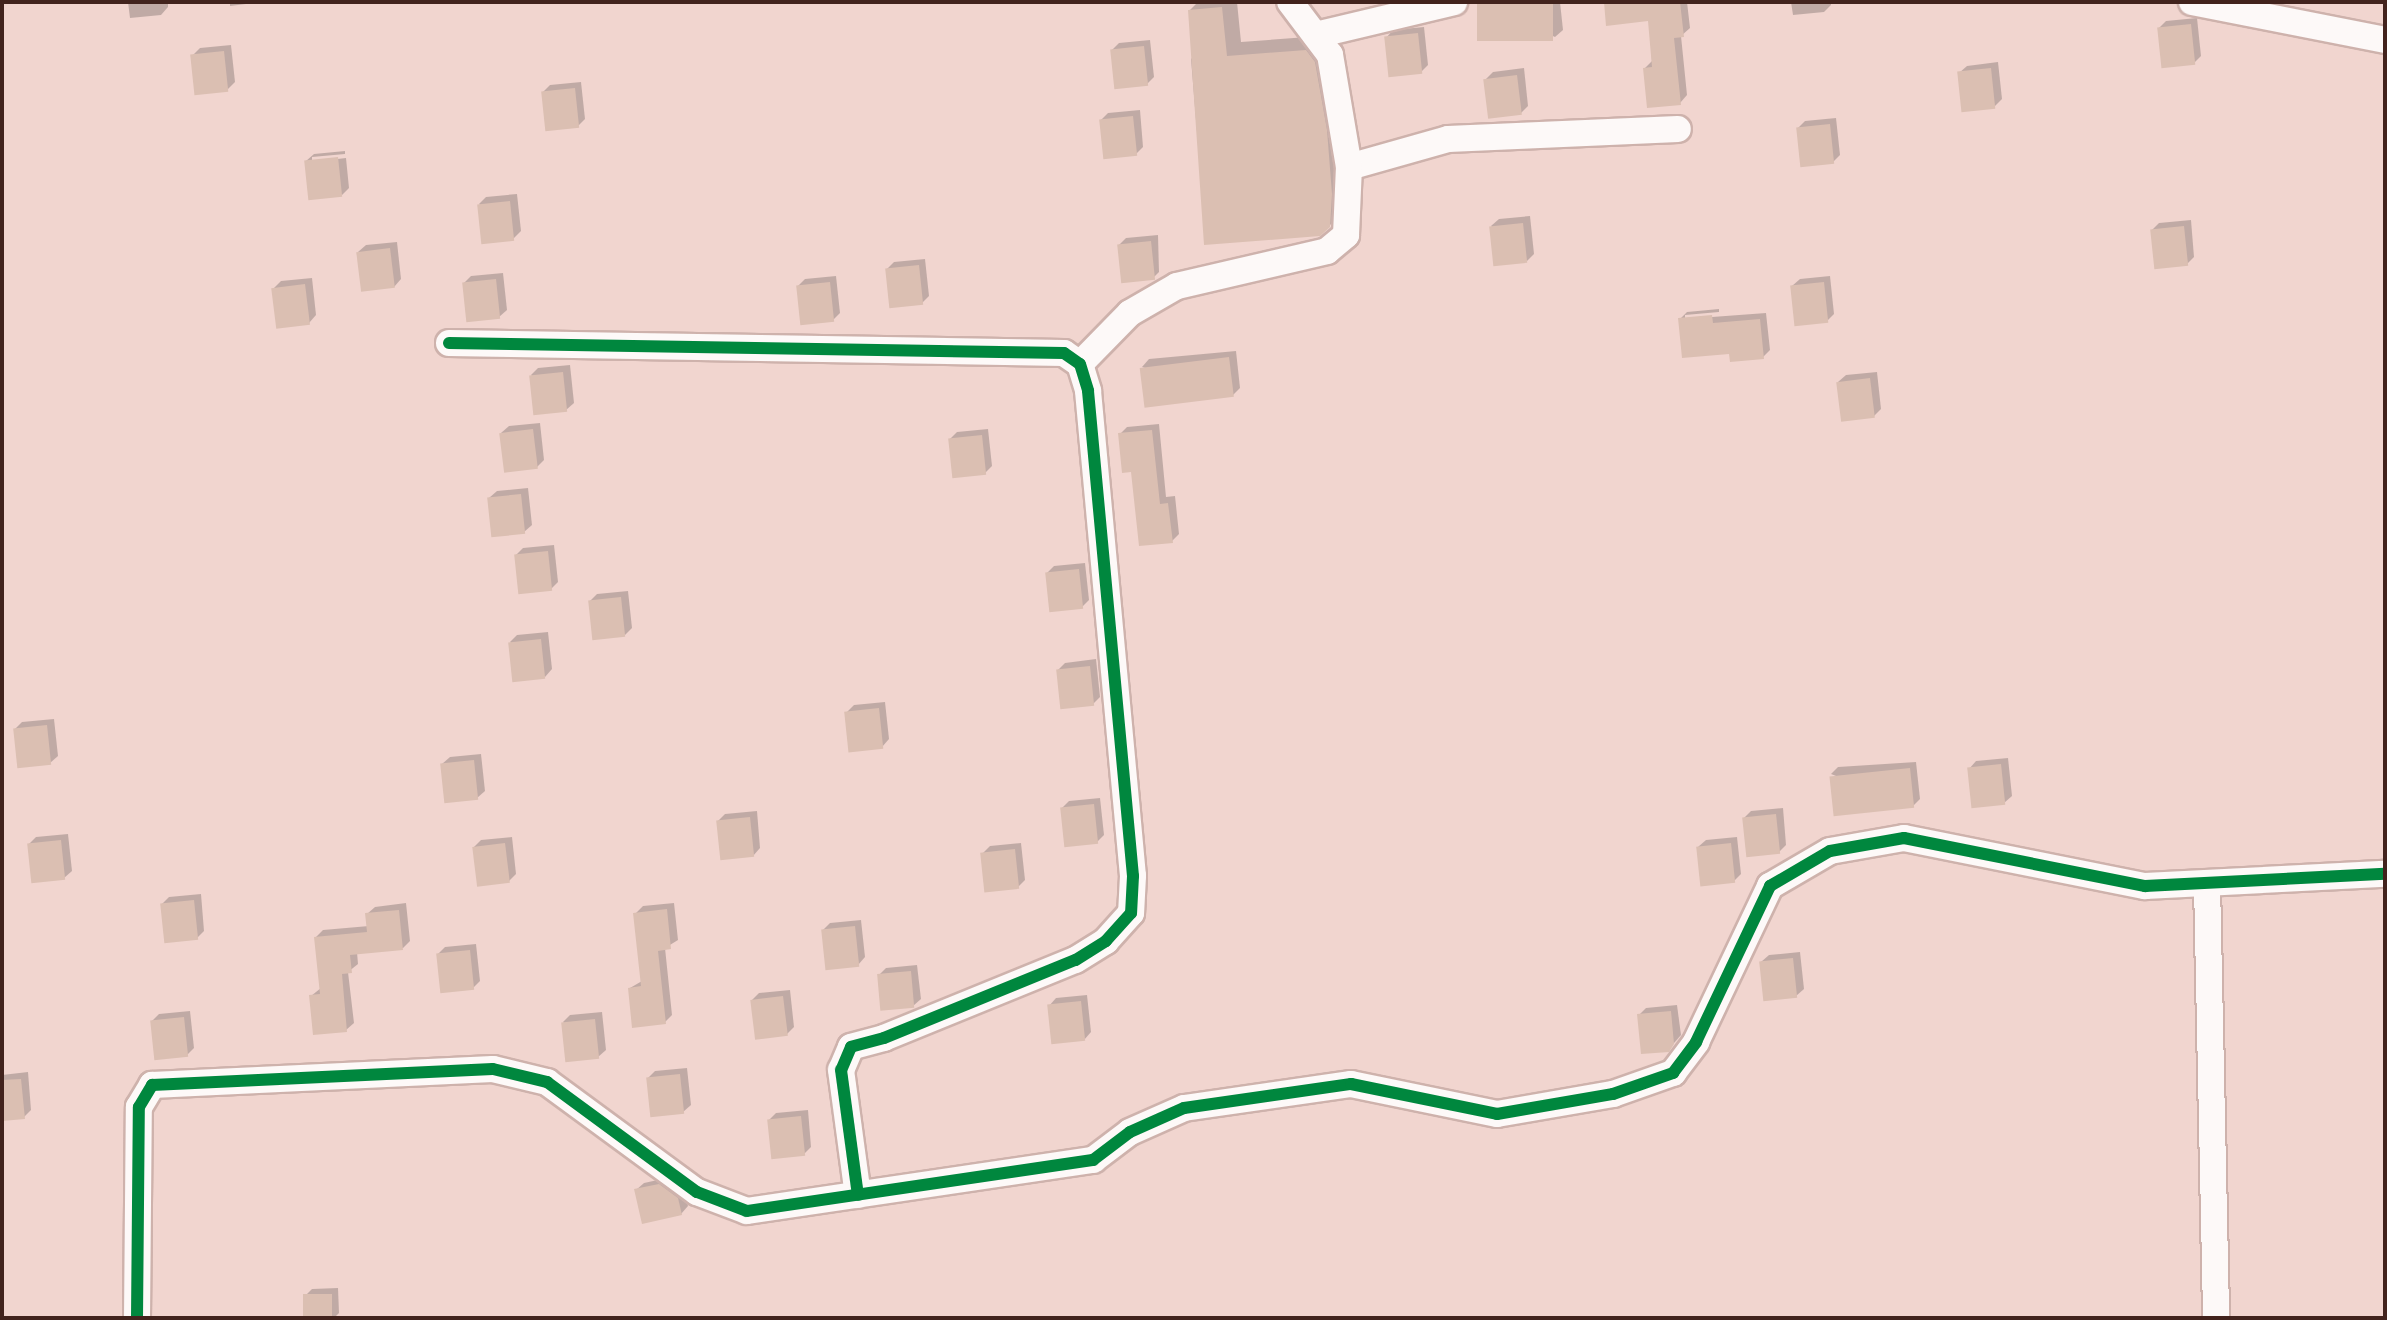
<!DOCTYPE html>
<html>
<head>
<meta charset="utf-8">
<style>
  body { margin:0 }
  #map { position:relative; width:2387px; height:1320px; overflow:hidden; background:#f1d5cf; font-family:Helvetica,sans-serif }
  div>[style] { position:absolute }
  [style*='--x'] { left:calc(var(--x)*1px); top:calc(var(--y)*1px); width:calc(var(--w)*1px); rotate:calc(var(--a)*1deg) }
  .shadow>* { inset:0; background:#0003 }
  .building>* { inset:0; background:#dbbfb2; transform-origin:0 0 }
  .roads { filter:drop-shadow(2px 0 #ceb2ac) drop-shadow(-2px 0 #ceb2ac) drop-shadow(0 2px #ceb2ac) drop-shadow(0 -2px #ceb2ac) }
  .street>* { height:26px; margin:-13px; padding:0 13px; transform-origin:13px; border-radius:13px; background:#fdf9f8 }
  .cycleway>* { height:12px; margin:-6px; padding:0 6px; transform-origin:6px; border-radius:6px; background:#00873e }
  span { translate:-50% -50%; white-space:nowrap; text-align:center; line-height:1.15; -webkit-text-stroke:6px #f4e3df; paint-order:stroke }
  .frame { position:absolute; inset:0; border:4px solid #42231d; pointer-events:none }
</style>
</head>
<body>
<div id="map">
  <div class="shadow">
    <i style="clip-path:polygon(128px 2px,168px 2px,168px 7px,161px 15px,130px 18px)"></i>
    <i style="clip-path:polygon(230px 2px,263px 2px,230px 6px)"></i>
    <i style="clip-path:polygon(1198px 2px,1237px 2px,1241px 42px,1321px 36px,1344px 211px,1329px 226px,1206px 242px,1191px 59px,1194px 56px,1190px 10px)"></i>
    <i style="clip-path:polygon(1479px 2px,1560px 2px,1563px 30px,1555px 37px)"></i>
    <i style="clip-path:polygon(1606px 2px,1687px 2px,1690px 28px,1681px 36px,1687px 95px,1680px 103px,1645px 68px,1652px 61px,1649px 19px)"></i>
    <i style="clip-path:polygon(1791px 2px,1831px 2px,1831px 5px,1824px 12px,1793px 15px)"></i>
    <i style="clip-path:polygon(2197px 18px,2201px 56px,2194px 63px,2159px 28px,2166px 21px)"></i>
    <i style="clip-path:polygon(1424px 27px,1428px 65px,1421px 72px,1386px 38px,1393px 30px)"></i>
    <i style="clip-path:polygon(1150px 40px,1154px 77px,1147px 84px,1112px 50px,1119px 43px)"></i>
    <i style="clip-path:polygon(231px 45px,235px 82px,227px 90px,193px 55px,200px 48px)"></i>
    <i style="clip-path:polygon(1998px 62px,2002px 99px,1994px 107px,1959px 73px,1967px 66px)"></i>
    <i style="clip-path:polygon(1524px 68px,1528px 106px,1521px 113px,1486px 79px,1493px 72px)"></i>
    <i style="clip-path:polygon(581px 82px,585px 119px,578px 126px,543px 92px,550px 85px)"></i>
    <i style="clip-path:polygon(1140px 110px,1143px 147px,1136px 154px,1101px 120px,1108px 113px)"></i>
    <i style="clip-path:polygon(1836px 118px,1840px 155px,1833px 162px,1798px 128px,1805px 121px)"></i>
    <i style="clip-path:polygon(345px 151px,345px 154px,312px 157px,312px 162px,346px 158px,349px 188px,342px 195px,306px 161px,314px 154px)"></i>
    <i style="clip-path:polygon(517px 194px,521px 231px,513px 239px,479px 204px,486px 197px)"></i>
    <i style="clip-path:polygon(1530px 216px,1534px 254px,1527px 261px,1491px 226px,1499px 219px)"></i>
    <i style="clip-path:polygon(2191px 220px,2194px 257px,2187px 264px,2152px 230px,2159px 223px)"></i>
    <i style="clip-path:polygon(1158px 235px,1159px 272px,1152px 279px,1119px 245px,1126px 238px)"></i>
    <i style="clip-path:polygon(397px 242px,401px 279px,394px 287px,358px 252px,366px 245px)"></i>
    <i style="clip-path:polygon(925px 259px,929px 296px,922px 303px,887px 269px,894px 262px)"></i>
    <i style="clip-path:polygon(503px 273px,507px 310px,499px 317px,464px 283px,471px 276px)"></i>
    <i style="clip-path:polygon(836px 276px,840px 313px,833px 320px,798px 286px,805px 279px)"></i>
    <i style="clip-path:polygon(1830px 276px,1834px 314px,1827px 321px,1792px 286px,1800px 279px)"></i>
    <i style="clip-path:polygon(312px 278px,316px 315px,309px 323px,274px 288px,281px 281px)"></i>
    <i style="clip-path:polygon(1719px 309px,1719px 312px,1685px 315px,1685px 319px,1766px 313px,1770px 350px,1763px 357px,1731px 352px,1680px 319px,1687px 312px)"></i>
    <i style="clip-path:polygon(1236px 351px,1240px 388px,1233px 395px,1142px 367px,1149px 359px)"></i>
    <i style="clip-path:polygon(570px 365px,574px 403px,566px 410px,531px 375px,538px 368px)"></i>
    <i style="clip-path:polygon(1877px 372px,1881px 409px,1874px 416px,1838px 382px,1846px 375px)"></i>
    <i style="clip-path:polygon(540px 423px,544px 460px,537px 467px,501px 433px,509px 426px)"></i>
    <i style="clip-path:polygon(1159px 424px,1166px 497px,1175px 496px,1179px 534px,1172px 541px,1133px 470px,1120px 434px,1127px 427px)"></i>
    <i style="clip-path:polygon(988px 429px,992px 466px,985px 473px,950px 439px,957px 432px)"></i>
    <i style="clip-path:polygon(528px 488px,532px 525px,524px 532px,489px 498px,497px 491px)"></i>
    <i style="clip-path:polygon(554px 545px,558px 582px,551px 589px,516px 555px,523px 548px)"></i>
    <i style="clip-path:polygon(1085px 563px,1089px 600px,1082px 607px,1047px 573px,1054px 566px)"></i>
    <i style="clip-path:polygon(628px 591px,632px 628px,625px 635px,590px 601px,597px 594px)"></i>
    <i style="clip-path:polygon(548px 632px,552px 669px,545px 677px,510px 642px,517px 635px)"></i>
    <i style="clip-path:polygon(1096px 659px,1100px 697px,1093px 704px,1058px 670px,1065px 663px)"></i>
    <i style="clip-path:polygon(885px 702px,889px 739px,882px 747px,847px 712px,854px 705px)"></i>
    <i style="clip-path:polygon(54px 719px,58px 756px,50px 763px,15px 729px,22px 722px)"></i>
    <i style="clip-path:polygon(481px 754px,485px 791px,477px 798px,442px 764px,450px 757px)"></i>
    <i style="clip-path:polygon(2008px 758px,2012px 796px,2004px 803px,1969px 769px,1976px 761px)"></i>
    <i style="clip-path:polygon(1916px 762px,1920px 799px,1913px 806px,1831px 774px,1838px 767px)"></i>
    <i style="clip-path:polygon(1100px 798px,1104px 835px,1097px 842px,1062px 808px,1069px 801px)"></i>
    <i style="clip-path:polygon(1783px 808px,1786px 845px,1779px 852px,1744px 818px,1751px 811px)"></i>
    <i style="clip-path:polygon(757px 811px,760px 848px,753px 856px,718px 821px,725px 814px)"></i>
    <i style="clip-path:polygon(68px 834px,72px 871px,64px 878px,29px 844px,36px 837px)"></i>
    <i style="clip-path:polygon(512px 837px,516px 874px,509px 881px,474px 847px,481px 840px)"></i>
    <i style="clip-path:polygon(1737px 837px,1741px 874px,1734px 881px,1698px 847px,1706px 840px)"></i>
    <i style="clip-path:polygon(1021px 843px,1025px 880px,1018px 887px,983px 853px,990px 846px)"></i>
    <i style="clip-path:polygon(201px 894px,204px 931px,197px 938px,162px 904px,169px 897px)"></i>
    <i style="clip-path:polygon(406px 903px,410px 941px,403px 948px,357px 952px,358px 964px,348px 972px,354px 1023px,346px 1030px,311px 996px,321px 988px,316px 937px,323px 930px,369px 926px,367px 914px,375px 907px)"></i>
    <i style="clip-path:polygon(674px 903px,678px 940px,665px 948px,672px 1015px,665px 1022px,630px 988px,642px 981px,636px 913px,643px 906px)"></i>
    <i style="clip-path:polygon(861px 920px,865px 957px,858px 965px,823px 930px,830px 923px)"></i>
    <i style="clip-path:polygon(476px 944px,480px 981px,473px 988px,438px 954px,445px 947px)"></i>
    <i style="clip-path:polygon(1800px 952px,1804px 989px,1796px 996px,1761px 962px,1769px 955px)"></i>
    <i style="clip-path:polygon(917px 965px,921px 999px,913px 1006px,879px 975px,886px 968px)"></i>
    <i style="clip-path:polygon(790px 990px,794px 1027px,787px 1034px,752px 1000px,759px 993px)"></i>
    <i style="clip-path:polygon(1087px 995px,1091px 1032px,1084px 1040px,1049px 1006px,1056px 998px)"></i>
    <i style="clip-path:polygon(1677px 1005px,1681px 1035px,1668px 1050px,1639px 1015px,1646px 1008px)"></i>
    <i style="clip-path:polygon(190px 1011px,194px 1048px,187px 1055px,152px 1021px,159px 1014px)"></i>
    <i style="clip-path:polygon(602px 1012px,606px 1050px,598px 1057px,563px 1022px,570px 1015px)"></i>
    <i style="clip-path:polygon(687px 1068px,691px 1105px,683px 1112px,648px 1078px,655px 1071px)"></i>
    <i style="clip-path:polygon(28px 1072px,31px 1110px,24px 1117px,2px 1119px,2px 1075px)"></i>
    <i style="clip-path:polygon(808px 1110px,811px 1147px,804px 1154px,769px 1120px,776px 1113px)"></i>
    <i style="clip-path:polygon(667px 1178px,684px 1191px,688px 1206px,681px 1214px,636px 1190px,644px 1183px)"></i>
    <i style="clip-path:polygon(338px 1288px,339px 1313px,334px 1318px,306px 1318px,305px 1296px,312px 1289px)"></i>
  </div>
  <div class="building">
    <i style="left:1477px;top:2px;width:76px;height:39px"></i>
    <i style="clip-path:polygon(1604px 2px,1680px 2px,1684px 37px,1674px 38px,1681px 105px,1647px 108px,1643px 68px,1652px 67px,1648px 21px,1606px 26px)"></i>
    <i style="clip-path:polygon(1222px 7px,1227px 56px,1306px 50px,1315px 62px,1327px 130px,1332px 194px,1330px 227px,1320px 236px,1204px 245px,1188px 10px)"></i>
    <i style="left:2191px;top:24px;width:41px;height:34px;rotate:84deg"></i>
    <i style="left:1418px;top:33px;width:41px;height:34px;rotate:84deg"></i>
    <i style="left:1144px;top:46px;width:40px;height:34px;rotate:84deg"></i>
    <i style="left:224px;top:51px;width:41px;height:34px;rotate:84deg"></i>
    <i style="left:1991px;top:68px;width:41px;height:34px;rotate:84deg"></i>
    <i style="left:1517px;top:75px;width:40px;height:34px;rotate:83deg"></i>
    <i style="left:575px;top:88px;width:40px;height:34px;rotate:84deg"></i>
    <i style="left:1133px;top:116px;width:40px;height:34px;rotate:84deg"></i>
    <i style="left:1830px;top:124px;width:40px;height:34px;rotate:84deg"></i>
    <i style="left:338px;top:157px;width:40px;height:34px;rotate:84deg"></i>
    <i style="left:510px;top:201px;width:40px;height:33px;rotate:84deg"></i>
    <i style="left:1523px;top:223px;width:40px;height:34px;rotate:84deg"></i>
    <i style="left:2184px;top:226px;width:40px;height:34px;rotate:84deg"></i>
    <i style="left:1151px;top:241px;width:39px;height:34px;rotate:84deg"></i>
    <i style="left:390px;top:248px;width:40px;height:34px;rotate:83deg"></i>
    <i style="left:919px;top:265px;width:40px;height:34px;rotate:84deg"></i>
    <i style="left:496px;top:279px;width:40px;height:34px;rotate:84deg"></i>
    <i style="left:830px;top:282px;width:40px;height:34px;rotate:84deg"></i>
    <i style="left:1824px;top:282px;width:41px;height:34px;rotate:84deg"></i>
    <i style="left:305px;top:284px;width:41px;height:34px;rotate:83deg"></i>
    <i style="clip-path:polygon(1712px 315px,1713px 323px,1760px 319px,1764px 359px,1730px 362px,1729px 354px,1682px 358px,1678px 318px)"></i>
    <i style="left:1229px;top:357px;width:40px;height:90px;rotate:83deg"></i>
    <i style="left:563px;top:372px;width:40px;height:34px;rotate:84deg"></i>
    <i style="left:1870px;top:378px;width:40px;height:34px;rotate:83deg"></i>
    <i style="left:533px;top:429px;width:40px;height:34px;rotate:83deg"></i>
    <i style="clip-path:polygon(1152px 430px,1160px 504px,1168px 503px,1173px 543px,1139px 546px,1131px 472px,1122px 473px,1118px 433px)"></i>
    <i style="left:982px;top:435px;width:40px;height:34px;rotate:84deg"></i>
    <i style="left:521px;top:494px;width:40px;height:34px;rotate:84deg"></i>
    <i style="left:548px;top:551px;width:40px;height:34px;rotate:84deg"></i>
    <i style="left:1079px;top:569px;width:40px;height:34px;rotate:84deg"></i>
    <i style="left:621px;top:597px;width:40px;height:33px;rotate:84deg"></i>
    <i style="left:541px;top:639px;width:40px;height:33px;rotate:84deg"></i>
    <i style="left:1090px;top:666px;width:40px;height:34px;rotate:84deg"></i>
    <i style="left:879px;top:708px;width:41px;height:35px;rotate:84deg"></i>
    <i style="left:47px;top:725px;width:40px;height:34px;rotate:84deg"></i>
    <i style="left:474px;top:760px;width:40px;height:34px;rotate:84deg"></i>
    <i style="left:2001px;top:764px;width:41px;height:34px;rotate:84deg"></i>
    <i style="left:1910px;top:768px;width:40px;height:81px;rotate:84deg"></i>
    <i style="left:1094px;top:804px;width:40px;height:34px;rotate:84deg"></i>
    <i style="left:1776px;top:814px;width:40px;height:34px;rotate:84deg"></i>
    <i style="left:750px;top:817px;width:40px;height:34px;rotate:84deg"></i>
    <i style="left:61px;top:840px;width:40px;height:34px;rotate:84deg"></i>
    <i style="left:505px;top:843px;width:40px;height:33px;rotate:83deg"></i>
    <i style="left:1731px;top:843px;width:40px;height:35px;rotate:84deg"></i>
    <i style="left:1015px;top:849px;width:40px;height:35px;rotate:84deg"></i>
    <i style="left:194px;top:900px;width:40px;height:34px;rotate:84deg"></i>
    <i style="clip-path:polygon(667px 909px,671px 949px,658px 951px,666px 1024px,632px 1028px,628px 988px,641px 986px,633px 913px)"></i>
    <i style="clip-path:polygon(399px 910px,403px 950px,350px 955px,352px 973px,342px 974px,347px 1032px,313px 1035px,309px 995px,320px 994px,314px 937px,367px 932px,365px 913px)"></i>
    <i style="left:855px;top:926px;width:41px;height:34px;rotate:84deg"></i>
    <i style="left:470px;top:950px;width:40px;height:34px;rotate:84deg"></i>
    <i style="left:1793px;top:958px;width:40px;height:34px;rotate:84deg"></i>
    <i style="left:911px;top:971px;width:37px;height:34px;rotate:85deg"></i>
    <i style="left:783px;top:996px;width:40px;height:33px;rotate:83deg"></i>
    <i style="left:1081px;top:1001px;width:40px;height:34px;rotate:84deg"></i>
    <i style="clip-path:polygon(1671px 1011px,1674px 1044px,1669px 1052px,1641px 1054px,1637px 1014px)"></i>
    <i style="left:184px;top:1017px;width:40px;height:34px;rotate:84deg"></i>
    <i style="left:595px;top:1019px;width:40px;height:34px;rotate:84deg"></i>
    <i style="left:680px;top:1074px;width:40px;height:34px;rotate:84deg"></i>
    <i style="clip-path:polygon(21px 1079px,25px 1119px,2px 1121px,2px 1080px)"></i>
    <i style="left:801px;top:1116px;width:40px;height:34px;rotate:84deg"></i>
    <i style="clip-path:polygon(659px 1184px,678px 1198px,682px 1215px,642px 1224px,634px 1189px)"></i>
    <i style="left:332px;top:1294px;width:24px;height:29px;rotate:90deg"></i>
  </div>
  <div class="roads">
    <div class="street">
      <i style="--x:2192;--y:2;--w:197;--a:11.1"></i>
      <i style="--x:1316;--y:35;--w:142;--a:-13.4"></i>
      <i style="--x:1349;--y:167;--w:103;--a:-15.8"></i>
      <i style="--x:1448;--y:139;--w:230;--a:-2.5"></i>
      <i style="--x:449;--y:343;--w:615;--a:0.93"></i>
      <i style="--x:1064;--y:353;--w:19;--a:35"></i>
      <i style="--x:1080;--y:364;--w:28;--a:73"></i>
      <i style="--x:1088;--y:391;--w:487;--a:84.7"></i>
      <i style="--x:1133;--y:876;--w:37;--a:93"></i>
      <i style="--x:1131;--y:913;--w:38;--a:132"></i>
      <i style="--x:1106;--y:941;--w:36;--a:148"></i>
      <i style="--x:1075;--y:960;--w:206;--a:157.8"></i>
      <i style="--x:884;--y:1038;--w:34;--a:165"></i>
      <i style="--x:851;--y:1047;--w:25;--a:113"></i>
      <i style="--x:841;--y:1070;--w:126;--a:82.3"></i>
      <i style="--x:1080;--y:364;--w:71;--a:-45.6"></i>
      <i style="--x:1130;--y:313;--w:54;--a:-29.9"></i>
      <i style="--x:1177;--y:286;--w:154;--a:-13.1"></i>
      <i style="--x:1327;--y:251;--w:25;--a:-40"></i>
      <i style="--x:1346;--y:235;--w:68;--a:-87.5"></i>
      <i style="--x:1349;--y:167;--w:114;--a:-99.6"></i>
      <i style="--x:1330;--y:55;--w:66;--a:-127"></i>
      <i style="--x:2207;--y:883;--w:435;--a:88.8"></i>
      <i style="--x:137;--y:1318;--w:211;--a:-89.5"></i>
      <i style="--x:139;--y:1107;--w:26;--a:-59"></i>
      <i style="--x:152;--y:1085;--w:341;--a:-2.7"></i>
      <i style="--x:493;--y:1069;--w:56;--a:13.5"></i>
      <i style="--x:547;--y:1082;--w:186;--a:36.3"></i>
      <i style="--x:697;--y:1192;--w:53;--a:20.8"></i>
      <i style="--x:747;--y:1211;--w:350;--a:-8.4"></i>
      <i style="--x:1093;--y:1160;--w:46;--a:-37.1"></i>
      <i style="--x:1130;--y:1132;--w:59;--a:-24"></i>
      <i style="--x:1184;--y:1108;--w:169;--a:-8.2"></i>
      <i style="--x:1351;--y:1084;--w:149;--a:11.6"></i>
      <i style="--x:1497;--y:1114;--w:118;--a:-9.8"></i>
      <i style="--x:1613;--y:1094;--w:64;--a:-19.3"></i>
      <i style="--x:1673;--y:1073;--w:39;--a:-53"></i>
      <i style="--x:1696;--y:1042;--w:173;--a:-64.6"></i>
      <i style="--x:1770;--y:886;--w:69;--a:-30.3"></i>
      <i style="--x:1830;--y:851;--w:75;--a:-10"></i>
      <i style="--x:1904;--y:838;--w:246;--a:11.3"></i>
      <i style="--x:2145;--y:886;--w:240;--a:-2.9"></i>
    </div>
  </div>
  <div class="cycleway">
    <i style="--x:449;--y:343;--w:615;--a:0.93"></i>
    <i style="--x:1064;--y:353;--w:19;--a:35"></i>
    <i style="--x:1080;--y:364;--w:28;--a:73"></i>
    <i style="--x:1088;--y:391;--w:487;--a:84.7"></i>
    <i style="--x:1133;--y:876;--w:37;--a:93"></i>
    <i style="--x:1131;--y:913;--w:38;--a:132"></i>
    <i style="--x:1106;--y:941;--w:36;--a:148"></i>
    <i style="--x:1075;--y:960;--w:206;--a:157.8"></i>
    <i style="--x:884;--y:1038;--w:34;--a:165"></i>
    <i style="--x:851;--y:1047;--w:25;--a:113"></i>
    <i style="--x:841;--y:1070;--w:126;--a:82.3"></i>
    <i style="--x:137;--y:1318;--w:211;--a:-89.5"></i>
    <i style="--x:139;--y:1107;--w:26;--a:-59"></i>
    <i style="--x:152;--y:1085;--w:341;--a:-2.7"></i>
    <i style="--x:493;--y:1069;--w:56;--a:13.5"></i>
    <i style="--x:547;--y:1082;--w:186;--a:36.3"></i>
    <i style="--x:697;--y:1192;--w:53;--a:20.8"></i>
    <i style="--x:747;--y:1211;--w:350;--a:-8.4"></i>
    <i style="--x:1093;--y:1160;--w:46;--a:-37.1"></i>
    <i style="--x:1130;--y:1132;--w:59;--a:-24"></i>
    <i style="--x:1184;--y:1108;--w:169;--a:-8.2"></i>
    <i style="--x:1351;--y:1084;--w:149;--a:11.6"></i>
    <i style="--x:1497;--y:1114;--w:118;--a:-9.8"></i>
    <i style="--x:1613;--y:1094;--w:64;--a:-19.3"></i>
    <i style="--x:1673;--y:1073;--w:39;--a:-53"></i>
    <i style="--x:1696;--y:1042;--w:173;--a:-64.6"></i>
    <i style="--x:1770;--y:886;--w:69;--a:-30.3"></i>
    <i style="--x:1830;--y:851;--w:75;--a:-10"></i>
    <i style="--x:1904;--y:838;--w:246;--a:11.3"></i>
    <i style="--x:2145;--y:886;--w:240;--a:-2.9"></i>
  </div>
  <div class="frame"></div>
</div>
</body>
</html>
